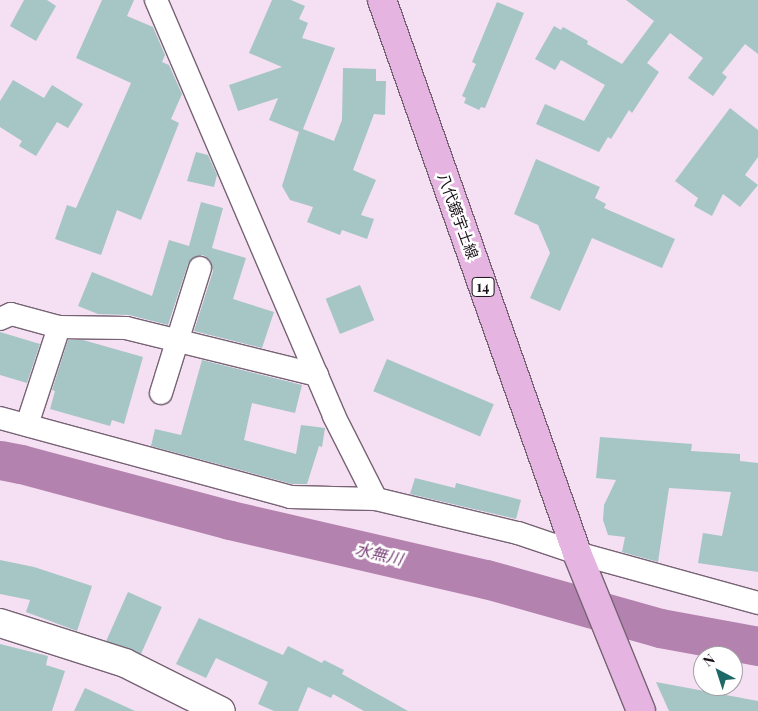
<!DOCTYPE html>
<html>
<head>
<meta charset="utf-8">
<style>
  body { margin:0 }
  #map { position:relative; width:758px; height:711px; overflow:hidden; background:#f5dff2; font-family:"Playfair Display","Noto Sans JP",serif }
  div>[style] { position:absolute }
  [style*='--x'] { left:calc(var(--x)*1px); top:calc(var(--y)*1px); width:calc(var(--w)*1px); rotate:calc(var(--a)*1deg) }
  .river>* { height:39px; margin:-19.5px; padding:0 19.5px; transform-origin:19.5px; border-radius:19.5px; background:#b382ae }
  .building>* { inset:0; background:#a5c6c4; transform-origin:0 0 }
  .roads { filter:drop-shadow(1px 0 #766374) drop-shadow(-1px 0 #766374) drop-shadow(0 1px #766374) drop-shadow(0 -1px #766374) }
  .minor>* { height:22px; margin:-11px; padding:0 11px; transform-origin:11px; border-radius:11px; background:#fff }
  .tertiary>* { height:28px; margin:-14px; padding:0 14px; transform-origin:14px; border-radius:14px; background:#fff }
  .primary>* { height:28px; margin:-14px; padding:0 14px; transform-origin:14px; border-radius:14px; background:#e5b4e1 }
  span { translate:-50% -50%; white-space:nowrap; text-align:center; line-height:1.15; -webkit-text-stroke:5px #fff; paint-order:stroke }
  .shield-label span { padding:1px 4px; background:#fff; border:1px solid; border-radius:4px; -webkit-text-stroke-width:0 }
  .shield-label { font-size:14px; color:#171017; font-weight:700 }
  .street-label { font-size:15px; color:#171017 }
  .water-label { font-size:16px; color:#773b73; font-style:italic }
  .north { position:absolute; left:693px; top:646px; width:50px; height:50px; box-sizing:border-box; background:#fff; border:1px solid #a29fa2; border-radius:50%; rotate:320deg; font-size:14px; font-weight:700; line-height:20px; text-align:center; color:#171017 }
  .north::after { content:''; display:block; margin:auto; width:18px; height:22px; background:#1d6967; clip-path:polygon(50% 0,100% 100%,50% 72%,0 100%) }
</style>
</head>
<body>
<div id="map">
  <div class="river">
    <i style="--x:0;--y:460;--w:21;--a:11"></i>
    <i style="--x:21;--y:464;--w:216;--a:15"></i>
    <i style="--x:230;--y:520;--w:263;--a:13"></i>
    <i style="--x:486;--y:579;--w:181;--a:15.7"></i>
    <i style="--x:660;--y:628;--w:100;--a:10.4"></i>
  </div>
  <div class="building">
    <i style="clip-path:polygon(24px 0,47px 0,56px 6px,36px 41px,10px 26px)"></i>
    <i style="clip-path:polygon(102px 0,134px 0,127px 16px,153px 27px,165px 55px,162px 62px,169px 65px,182px 94px,171px 119px,179px 123px,141px 220px,117px 210px,101px 255px,55px 239px,67px 205px,76px 208px,131px 83px,76px 58px)"></i>
    <i style="clip-path:polygon(272px 0,291px 0,305px 6px,299px 19px,308px 23px,302px 38px,335px 48px,303px 129px,334px 141px,342px 120px,343px 68px,376px 69px,376px 81px,386px 81px,385px 115px,374px 114px,353px 170px,376px 180px,361px 215px,374px 219px,367px 239px,342px 230px,340px 235px,307px 222px,313px 207px,290px 200px,282px 186px,299px 132px,269px 120px,278px 98px,238px 111px,229px 85px,282px 67px,249px 53px)"></i>
    <i style="clip-path:polygon(626px 0,758px 0,758px 54px,745px 44px,722px 73px,727px 77px,713px 96px,688px 78px,703px 58px,670px 33px,647px 63px,659px 72px,632px 113px,629px 110px,611px 139px,608px 137px,599px 152px,536px 124px,545px 104px,584px 121px,605px 85px,561px 60px,555px 70px,535px 59px,554px 26px,561px 30px,563px 27px,588px 41px,587px 44px,622px 64px,654px 21px)"></i>
    <i style="clip-path:polygon(497px 2px,524px 13px,485px 108px,481px 107px,479px 110px,464px 103px,466px 98px,462px 96px,476px 64px,472px 62px)"></i>
    <i style="clip-path:polygon(13px 80px,44px 98px,52px 85px,83px 104px,68px 128px,57px 122px,36px 156px,19px 146px,22px 141px,0 127px,0 101px)"></i>
    <i style="clip-path:polygon(730px 108px,758px 130px,758px 157px,745px 175px,758px 185px,740px 207px,723px 194px,712px 216px,694px 206px,698px 198px,675px 181px)"></i>
    <i style="clip-path:polygon(196px 152px,208px 155px,217px 175px,214px 187px,187px 181px)"></i>
    <i style="clip-path:polygon(536px 159px,600px 187px,595px 198px,606px 204px,604px 208px,675px 239px,662px 268px,592px 238px,560px 311px,530px 298px,550px 253px,538px 225px,514px 214px)"></i>
    <i style="clip-path:polygon(201px 202px,223px 208px,212px 248px,246px 258px,233px 299px,274px 312px,262px 348px,194px 331px,213px 271px,210px 260px,203px 255px,192px 258px,188px 264px,168px 325px,129px 315px,98px 314px,78px 306px,92px 272px,152px 296px,169px 240px,189px 246px)"></i>
    <i style="left:360px;top:285px;width:38px;height:37px;rotate:68deg"></i>
    <i style="clip-path:polygon(0 332px,40px 344px,27px 383px,0 375px)"></i>
    <i style="clip-path:polygon(68px 340px,83px 340px,143px 357px,124px 424px,112px 420px,110px 426px,50px 409px,55px 391px,52px 390px)"></i>
    <i style="left:387px;top:359px;width:116px;height:35px;rotate:23deg"></i>
    <i style="clip-path:polygon(202px 360px,302px 385px,295px 413px,252px 403px,244px 440px,296px 454px,301px 425px,325px 428px,322px 447px,319px 446px,307px 484px,292px 484px,151px 446px,155px 429px,181px 435px)"></i>
    <i style="clip-path:polygon(600px 437px,692px 444px,691px 451px,740px 454px,740px 461px,758px 463px,758px 572px,698px 563px,703px 533px,722px 536px,731px 492px,669px 488px,658px 562px,622px 552px,625px 537px,608px 535px,603px 520px,604px 505px,616px 480px,596px 478px)"></i>
    <i style="clip-path:polygon(415px 478px,455px 488px,456px 483px,521px 500px,516px 519px,410px 494px)"></i>
    <i style="clip-path:polygon(0 560px,34px 567px,92px 586px,77px 631px,26px 612px,30px 600px,0 594px)"></i>
    <i style="left:128px;top:592px;width:37px;height:54px;rotate:24deg"></i>
    <i style="clip-path:polygon(199px 618px,283px 655px,288px 646px,322px 663px,324px 660px,344px 670px,342px 674px,408px 711px,364px 711px,333px 694px,331px 698px,308px 687px,298px 711px,274px 711px,258px 704px,268px 682px,216px 658px,206px 678px,176px 664px)"></i>
    <i style="clip-path:polygon(0 644px,48px 656px,46px 665px,65px 671px,52px 711px,0 711px)"></i>
    <i style="clip-path:polygon(656px 682px,758px 701px,758px 711px,669px 711px)"></i>
    <i style="clip-path:polygon(85px 688px,135px 711px,74px 711px)"></i>
  </div>
  <div class="roads">
    <div class="minor">
      <i style="--x:156;--y:0;--w:452;--a:66.8"></i>
      <i style="--x:334;--y:416;--w:93;--a:63.2"></i>
      <i style="--x:0;--y:319;--w:12;--a:-24"></i>
      <i style="--x:11;--y:314;--w:50;--a:15.2"></i>
      <i style="--x:59;--y:327;--w:67;--a:0.9"></i>
      <i style="--x:126;--y:328;--w:197;--a:13.8"></i>
      <i style="--x:161;--y:393;--w:131;--a:-72.7"></i>
      <i style="--x:0;--y:418;--w:301;--a:15.2"></i>
      <i style="--x:290;--y:497;--w:86;--a:1.3"></i>
      <i style="--x:376;--y:499;--w:146;--a:13.5"></i>
      <i style="--x:518;--y:533;--w:62;--a:18.7"></i>
      <i style="--x:577;--y:553;--w:188;--a:15.4"></i>
      <i style="--x:27;--y:425;--w:103;--a:-71.9"></i>
    </div>
    <div class="tertiary">
      <i style="--x:0;--y:623;--w:131;--a:17.7"></i>
      <i style="--x:125;--y:663;--w:107;--a:26.6"></i>
    </div>
    <div class="primary">
      <i style="--x:382;--y:0;--w:586;--a:70.58"></i>
      <i style="--x:577;--y:553;--w:170;--a:67.9"></i>
    </div>
  </div>
  <div class="shield-label">
    <span style="left:483px;top:287px">14</span>
  </div>
  <div class="street-label">
    <span style="left:458px;top:216px;rotate:70deg">八代鏡宇土線</span>
  </div>
  <div class="water-label">
    <span style="left:379px;top:554px;rotate:13deg">水無川</span>
  </div>
  <div class="north">N</div>
</div>
</body>
</html>
